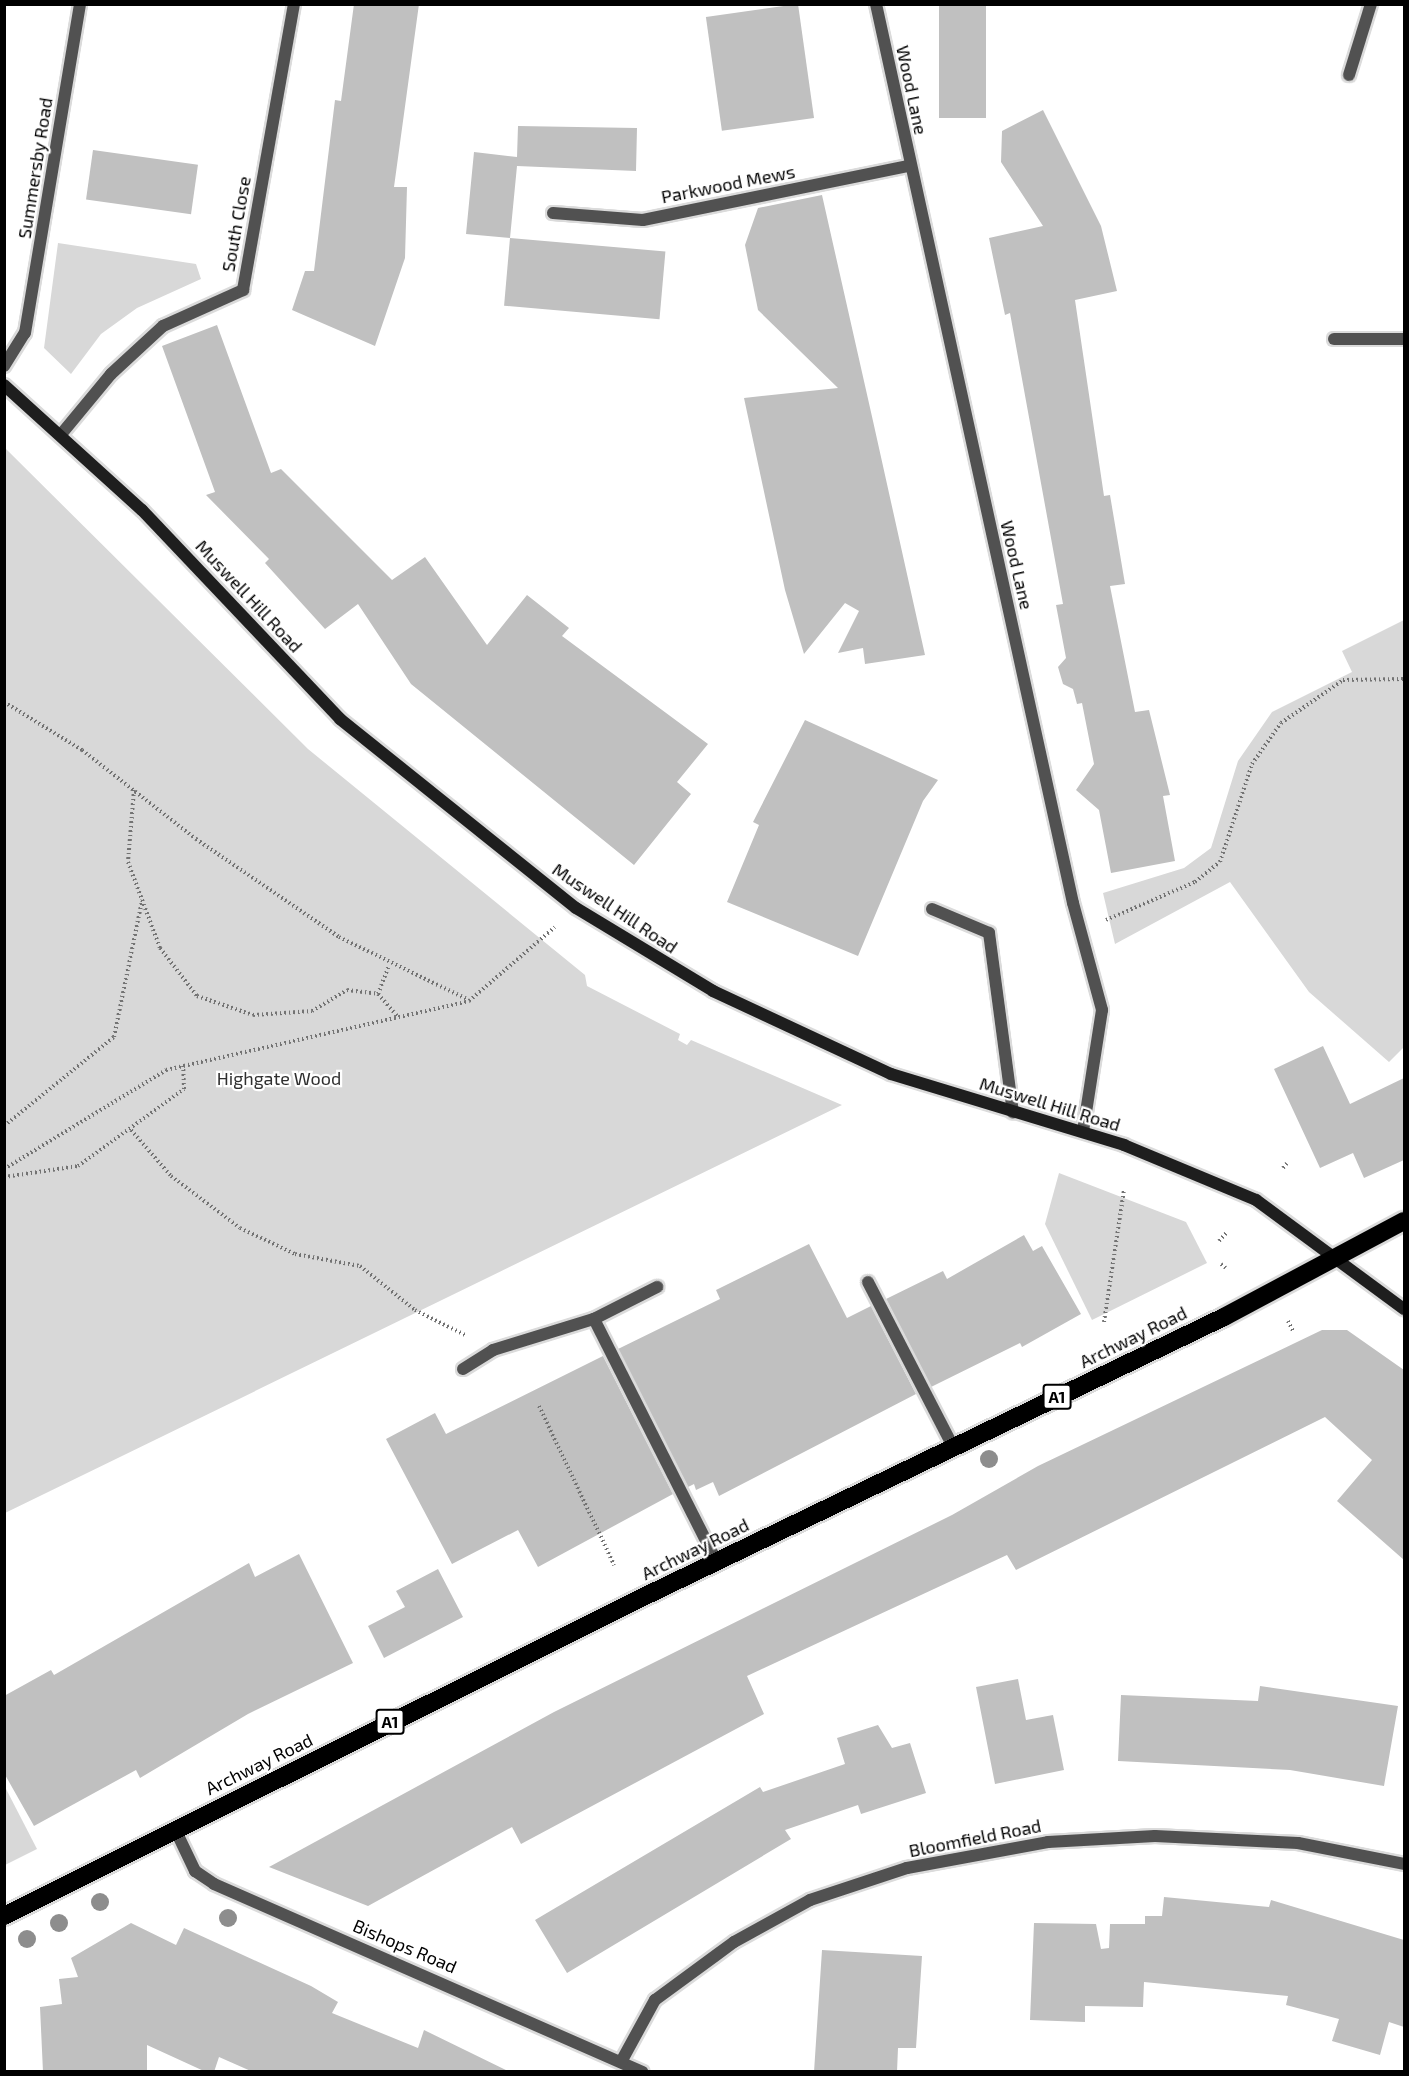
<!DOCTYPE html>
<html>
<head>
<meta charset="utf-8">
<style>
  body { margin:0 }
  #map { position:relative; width:1409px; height:2076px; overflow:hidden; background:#fff; font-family:"Exo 2",sans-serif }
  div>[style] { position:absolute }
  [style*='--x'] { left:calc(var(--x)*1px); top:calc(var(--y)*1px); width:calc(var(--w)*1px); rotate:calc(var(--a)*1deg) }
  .green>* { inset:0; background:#d8d8d8 }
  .building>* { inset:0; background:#c0c0c0; transform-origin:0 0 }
  .path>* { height:4px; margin-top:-2px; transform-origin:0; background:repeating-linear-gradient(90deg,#737373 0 1.5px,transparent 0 4.5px) }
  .roads { filter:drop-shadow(2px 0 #dbdbdb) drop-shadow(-2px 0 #dbdbdb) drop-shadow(0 2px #dbdbdb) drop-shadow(0 -2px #dbdbdb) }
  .lane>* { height:12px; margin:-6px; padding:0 6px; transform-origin:6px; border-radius:6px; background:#515151 }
  .street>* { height:12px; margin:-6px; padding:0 6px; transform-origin:6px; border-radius:6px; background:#515151 }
  .secondary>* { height:12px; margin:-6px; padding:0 6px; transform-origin:6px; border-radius:6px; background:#1e1e1e }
  .highway>* { height:18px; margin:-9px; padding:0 9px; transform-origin:9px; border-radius:9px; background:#000 }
  .trees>* { width:18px; height:18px; margin:-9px; border-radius:50%; background:#8d8d8d }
  span { translate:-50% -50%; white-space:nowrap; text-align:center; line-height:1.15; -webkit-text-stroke:4.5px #fff; paint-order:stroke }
  .shield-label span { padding:2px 4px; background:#fff; border:2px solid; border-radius:4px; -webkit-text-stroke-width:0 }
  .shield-label { font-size:16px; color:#000; font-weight:700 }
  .street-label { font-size:18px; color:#000 }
  .park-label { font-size:18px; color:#2f2f2f }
  .frame { position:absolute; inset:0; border:6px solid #000; pointer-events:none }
</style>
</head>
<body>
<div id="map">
  <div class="green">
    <i style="clip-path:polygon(58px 243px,196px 264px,201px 279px,137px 308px,101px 334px,71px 374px,44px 348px)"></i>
    <i style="clip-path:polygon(4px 447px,308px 749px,585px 975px,587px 986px,680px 1034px,678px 1040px,687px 1045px,691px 1040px,842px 1105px,5px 1513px)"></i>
    <i style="clip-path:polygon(1404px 620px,1404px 1047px,1389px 1062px,1309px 992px,1230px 882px,1115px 944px,1103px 893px,1184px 868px,1211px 848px,1238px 761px,1272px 712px,1352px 672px,1342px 651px)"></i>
    <i style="clip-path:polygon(1059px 1173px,1186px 1222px,1207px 1263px,1092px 1320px,1045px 1224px)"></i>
    <i style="clip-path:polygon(5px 1787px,37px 1849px,5px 1865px,4px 1865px)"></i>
  </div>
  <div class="building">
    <i style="clip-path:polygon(354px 4px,419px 4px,394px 187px,407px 187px,405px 258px,375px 346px,292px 310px,305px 271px,314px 271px,335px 100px,341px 101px)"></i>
    <i style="left:798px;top:4px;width:115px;height:93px;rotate:82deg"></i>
    <i style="left:939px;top:4px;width:47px;height:114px"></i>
    <i style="clip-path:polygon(1043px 110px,1101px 226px,1117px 291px,1075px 300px,1104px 496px,1110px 495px,1125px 584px,1110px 586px,1135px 712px,1149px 710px,1170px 795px,1163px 796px,1175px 861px,1111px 873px,1099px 810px,1076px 790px,1094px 764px,1082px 703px,1077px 704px,1073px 689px,1063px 684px,1058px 667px,1066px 658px,1056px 605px,1063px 604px,1010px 313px,1005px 315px,989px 238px,1043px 226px,1001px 162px,1002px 131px)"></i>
    <i style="clip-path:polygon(518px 126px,637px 128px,636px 171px,517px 166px,510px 238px,466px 234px,474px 152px,517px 157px)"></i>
    <i style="left:93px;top:150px;width:106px;height:50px;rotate:8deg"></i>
    <i style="clip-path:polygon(822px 195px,873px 421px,925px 655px,865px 664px,863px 648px,838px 653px,859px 611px,845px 603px,804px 654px,785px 590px,744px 398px,838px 388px,758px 310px,745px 245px,758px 208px)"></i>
    <i style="left:510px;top:238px;width:156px;height:68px;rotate:5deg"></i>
    <i style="clip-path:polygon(217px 325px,271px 473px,281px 469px,392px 580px,425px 557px,487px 645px,527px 595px,569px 628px,562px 636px,708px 744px,677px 782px,691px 794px,634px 865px,411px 684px,358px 604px,325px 629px,265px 563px,269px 559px,206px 495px,215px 492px,162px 346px)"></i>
    <i style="clip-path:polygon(805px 720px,938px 780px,923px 801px,858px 956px,727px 902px,759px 825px,753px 822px)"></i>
    <i style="clip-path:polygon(1323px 1046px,1350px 1104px,1404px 1078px,1404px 1160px,1364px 1178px,1353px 1153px,1320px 1168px,1274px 1069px)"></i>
    <i style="clip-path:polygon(1024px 1235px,1033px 1251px,1042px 1246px,1081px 1314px,1022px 1347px,1020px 1343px,931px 1387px,886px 1299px,943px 1271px,947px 1279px)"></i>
    <i style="clip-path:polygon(809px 1244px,847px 1318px,871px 1306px,916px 1394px,719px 1496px,713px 1482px,696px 1490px,694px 1484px,688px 1487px,618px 1349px,720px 1299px,716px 1290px)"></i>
    <i style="clip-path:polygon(1322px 1330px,1347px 1330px,1404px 1370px,1404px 1560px,1337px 1501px,1372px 1460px,1325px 1417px,1016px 1570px,1007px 1555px,747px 1676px,764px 1714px,521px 1844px,512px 1827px,368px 1906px,269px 1867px,554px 1712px,952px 1515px,1038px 1466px)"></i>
    <i style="clip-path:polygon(603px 1356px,673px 1494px,538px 1567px,518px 1530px,452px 1564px,386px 1439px,435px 1413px,446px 1434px)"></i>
    <i style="clip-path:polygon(299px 1554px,353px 1663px,248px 1714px,140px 1778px,136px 1770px,34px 1826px,4px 1773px,4px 1696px,51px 1670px,54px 1675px,249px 1563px,255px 1577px)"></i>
    <i style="clip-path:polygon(438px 1569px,463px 1617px,384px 1658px,368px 1626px,405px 1607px,396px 1591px)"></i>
    <i style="clip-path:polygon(1018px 1679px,1026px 1720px,1053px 1715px,1064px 1770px,995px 1784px,976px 1687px)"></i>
    <i style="clip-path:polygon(1260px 1686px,1398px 1706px,1384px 1786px,1290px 1770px,1118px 1761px,1121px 1695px,1258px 1701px)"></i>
    <i style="clip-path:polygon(878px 1725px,892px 1748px,910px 1743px,926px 1793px,861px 1814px,858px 1805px,785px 1830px,791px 1839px,567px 1973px,535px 1920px,760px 1787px,763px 1792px,845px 1764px,837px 1738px)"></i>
    <i style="clip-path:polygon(1164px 1897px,1269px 1907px,1271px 1900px,1404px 1940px,1404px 2027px,1389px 2022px,1380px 2055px,1332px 2041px,1339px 2019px,1286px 2005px,1288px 1996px,1144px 1982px,1143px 2007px,1085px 2006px,1085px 2022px,1030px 2020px,1034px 1923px,1096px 1924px,1101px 1949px,1109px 1948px,1110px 1924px,1145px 1924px,1145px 1916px,1162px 1916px)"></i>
    <i style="clip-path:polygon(131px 1923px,176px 1945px,184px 1928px,311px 1986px,338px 2002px,332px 2013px,418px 2048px,424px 2030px,510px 2072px,253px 2072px,219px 2057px,214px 2072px,206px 2072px,147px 2045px,147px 2072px,43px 2072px,40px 2007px,62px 2004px,59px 1979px,78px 1977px,71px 1958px)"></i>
    <i style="clip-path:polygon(822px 1950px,922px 1956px,916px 2048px,898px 2048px,897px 2072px,814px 2072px)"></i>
  </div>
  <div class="path">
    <i style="--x:4;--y:702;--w:92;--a:31.6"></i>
    <i style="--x:82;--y:750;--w:145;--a:38"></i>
    <i style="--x:196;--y:839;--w:173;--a:34.4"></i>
    <i style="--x:339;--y:937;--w:144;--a:25.9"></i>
    <i style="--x:134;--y:790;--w:72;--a:94.8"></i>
    <i style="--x:128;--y:862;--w:92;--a:69.6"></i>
    <i style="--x:160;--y:948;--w:61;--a:52.4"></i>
    <i style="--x:197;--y:996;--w:59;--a:18.7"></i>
    <i style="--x:253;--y:1015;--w:59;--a:-3.9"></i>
    <i style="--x:312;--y:1011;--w:41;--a:-31"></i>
    <i style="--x:347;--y:990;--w:31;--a:7"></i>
    <i style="--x:378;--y:994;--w:30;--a:49"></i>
    <i style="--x:1106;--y:920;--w:97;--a:-23.1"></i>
    <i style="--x:1195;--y:882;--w:32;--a:-39"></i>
    <i style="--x:1220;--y:862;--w:103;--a:-71.9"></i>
    <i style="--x:1252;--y:764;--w:50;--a:-54.7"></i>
    <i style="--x:1281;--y:723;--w:75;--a:-34.7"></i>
    <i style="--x:1343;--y:680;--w:61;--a:-0.9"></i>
    <i style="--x:378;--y:994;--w:31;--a:-69"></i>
    <i style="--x:4;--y:1126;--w:141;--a:-39"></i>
    <i style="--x:114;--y:1037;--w:140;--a:-78.4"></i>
    <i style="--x:131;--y:1130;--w:61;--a:49"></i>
    <i style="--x:171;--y:1176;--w:86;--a:37"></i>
    <i style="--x:240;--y:1228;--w:61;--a:25.3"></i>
    <i style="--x:295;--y:1254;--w:66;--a:10.5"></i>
    <i style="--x:360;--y:1266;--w:70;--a:38.7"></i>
    <i style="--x:415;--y:1310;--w:56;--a:26.6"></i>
    <i style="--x:1283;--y:1168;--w:6;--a:-51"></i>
    <i style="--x:4;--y:1169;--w:190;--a:-31.4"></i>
    <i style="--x:166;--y:1070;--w:311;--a:-12.8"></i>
    <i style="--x:469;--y:1001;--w:113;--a:-40.7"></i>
    <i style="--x:4;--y:1177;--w:75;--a:-8.5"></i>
    <i style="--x:78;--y:1166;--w:131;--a:-36"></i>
    <i style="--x:184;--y:1089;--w:23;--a:-92"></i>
    <i style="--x:1219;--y:1241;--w:13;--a:-48"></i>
    <i style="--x:1221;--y:1264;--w:6;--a:39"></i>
    <i style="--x:1288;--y:1321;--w:11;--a:63"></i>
    <i style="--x:1104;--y:1322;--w:134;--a:-81.4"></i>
    <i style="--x:539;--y:1406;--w:176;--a:64.7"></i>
  </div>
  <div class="roads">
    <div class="lane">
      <i style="--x:1349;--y:75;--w:74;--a:-72.8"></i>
      <i style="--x:1334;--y:339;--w:70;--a:0"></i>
      <i style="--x:932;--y:909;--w:62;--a:22.8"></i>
      <i style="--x:989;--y:933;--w:181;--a:82.4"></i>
      <i style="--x:868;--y:1282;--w:186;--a:62.7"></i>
      <i style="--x:594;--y:1319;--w:71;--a:-26.9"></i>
      <i style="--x:463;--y:1369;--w:36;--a:-32"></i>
      <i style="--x:493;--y:1350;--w:106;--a:-17.1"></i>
      <i style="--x:594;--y:1319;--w:271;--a:63.2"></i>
    </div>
    <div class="street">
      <i style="--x:876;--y:4;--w:920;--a:77.64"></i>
      <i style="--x:1073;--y:903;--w:111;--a:74.8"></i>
      <i style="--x:1102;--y:1010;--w:123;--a:98.9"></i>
      <i style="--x:553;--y:213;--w:90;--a:4.4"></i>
      <i style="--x:643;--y:220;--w:271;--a:-11.5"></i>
      <i style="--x:4;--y:366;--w:39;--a:-58"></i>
      <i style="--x:25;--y:333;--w:334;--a:-80.5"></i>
      <i style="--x:63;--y:432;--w:75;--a:-50.4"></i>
      <i style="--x:111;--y:374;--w:71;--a:-42.7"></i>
      <i style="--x:163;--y:326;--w:88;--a:-24.2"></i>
      <i style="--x:243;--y:290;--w:291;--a:-79.9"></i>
      <i style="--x:175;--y:1829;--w:47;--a:64.5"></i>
      <i style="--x:195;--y:1871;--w:23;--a:34"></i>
      <i style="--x:214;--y:1884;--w:468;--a:23.7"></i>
      <i style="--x:621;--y:2062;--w:71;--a:-61.3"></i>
      <i style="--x:655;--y:2000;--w:98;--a:-36.3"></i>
      <i style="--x:734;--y:1942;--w:87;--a:-28.9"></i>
      <i style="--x:810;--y:1900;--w:102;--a:-18.3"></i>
      <i style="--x:907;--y:1868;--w:143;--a:-10.4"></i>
      <i style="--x:1048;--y:1842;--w:107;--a:-3.2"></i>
      <i style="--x:1155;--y:1836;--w:143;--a:2.8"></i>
      <i style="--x:1298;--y:1843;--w:108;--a:11.2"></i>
    </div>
    <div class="secondary">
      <i style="--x:4;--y:385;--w:186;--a:42.2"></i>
      <i style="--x:142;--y:510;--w:288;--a:46.5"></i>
      <i style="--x:340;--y:719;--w:302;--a:38.7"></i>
      <i style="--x:576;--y:908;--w:160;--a:31.2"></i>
      <i style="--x:713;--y:991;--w:196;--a:25"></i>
      <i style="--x:891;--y:1074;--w:244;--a:16.9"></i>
      <i style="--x:1124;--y:1145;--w:143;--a:22.6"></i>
      <i style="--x:1256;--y:1200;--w:184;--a:36.4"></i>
    </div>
    <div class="highway">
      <i style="--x:4;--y:1916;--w:710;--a:-26.53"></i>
      <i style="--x:639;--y:1599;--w:649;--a:-25.74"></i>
      <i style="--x:1224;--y:1317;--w:204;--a:-28.1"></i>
    </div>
  </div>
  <div class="trees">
    <i style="left:989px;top:1459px"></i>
    <i style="left:100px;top:1902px"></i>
    <i style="left:228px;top:1918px"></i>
    <i style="left:59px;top:1923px"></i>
    <i style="left:27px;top:1939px"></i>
  </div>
  <div class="shield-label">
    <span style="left:1057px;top:1397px">A1</span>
    <span style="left:390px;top:1722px">A1</span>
  </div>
  <div class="street-label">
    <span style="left:912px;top:90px;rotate:78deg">Wood Lane</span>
    <span style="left:35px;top:168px;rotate:-81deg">Summersby Road</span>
    <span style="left:728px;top:184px;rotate:-11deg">Parkwood Mews</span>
    <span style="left:236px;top:224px;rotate:-80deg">South Close</span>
    <span style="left:1017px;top:565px;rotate:77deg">Wood Lane</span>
    <span style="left:249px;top:596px;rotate:47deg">Muswell Hill Road</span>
    <span style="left:615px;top:908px;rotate:34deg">Muswell Hill Road</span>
    <span style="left:1050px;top:1104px;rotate:17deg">Muswell Hill Road</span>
    <span style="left:1133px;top:1337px;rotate:-26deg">Archway Road</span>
    <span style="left:695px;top:1549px;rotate:-26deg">Archway Road</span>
    <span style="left:259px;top:1764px;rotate:-26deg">Archway Road</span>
    <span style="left:975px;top:1838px;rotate:-11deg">Bloomfield Road</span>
    <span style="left:405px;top:1946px;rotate:23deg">Bishops Road</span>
  </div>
  <div class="park-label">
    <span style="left:279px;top:1078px">Highgate Wood</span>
  </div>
  <div class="frame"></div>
</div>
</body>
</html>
